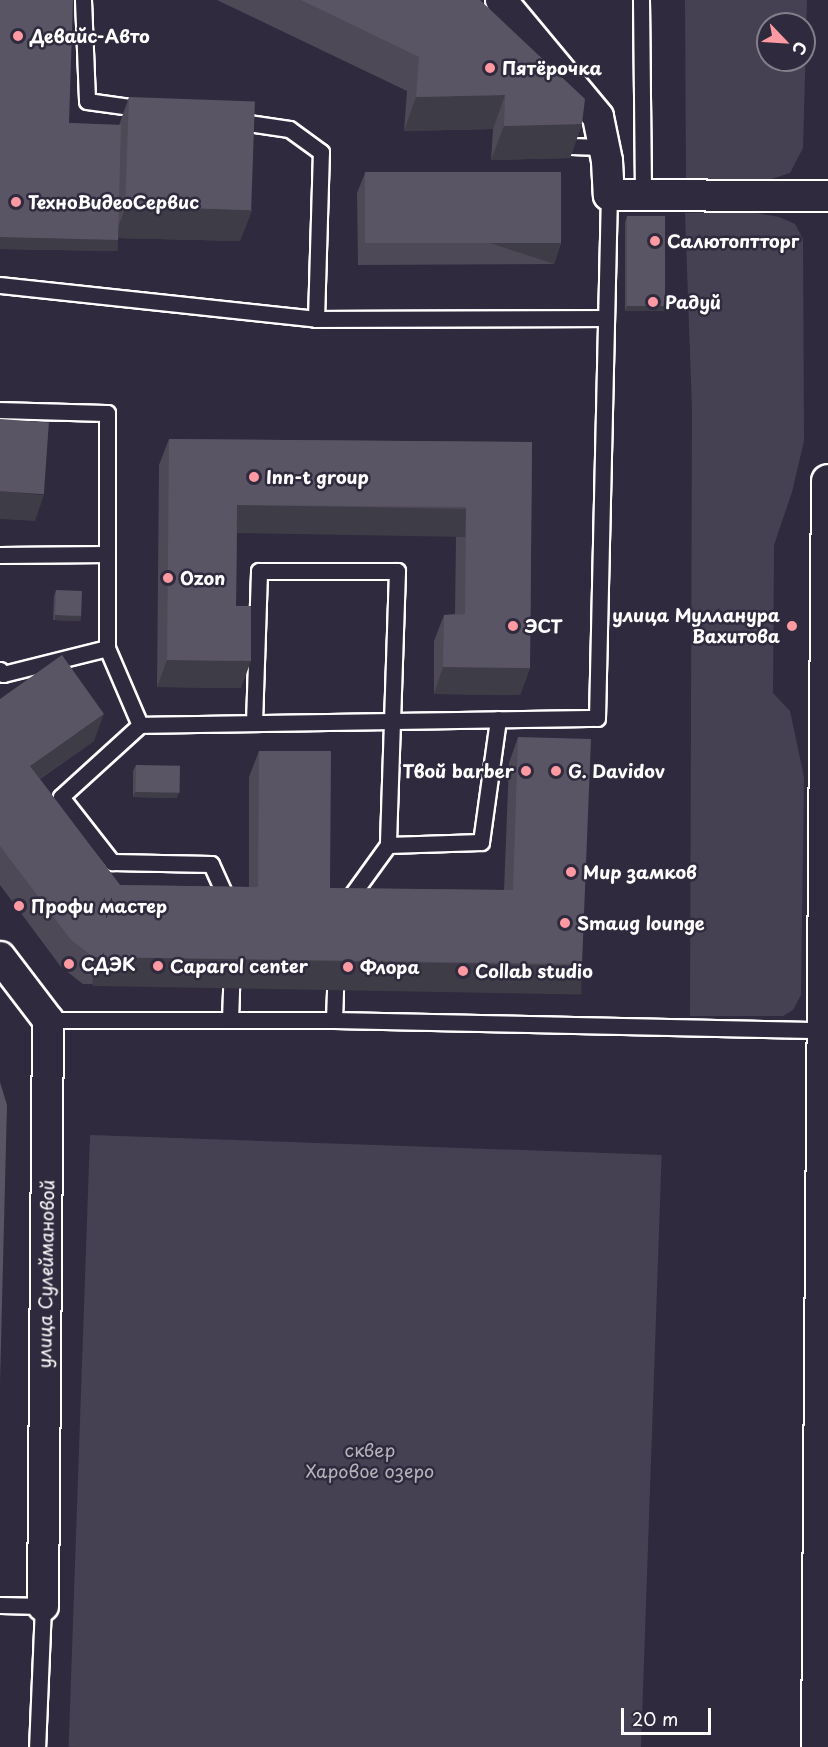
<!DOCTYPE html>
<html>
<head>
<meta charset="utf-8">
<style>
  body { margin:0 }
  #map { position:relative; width:828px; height:1747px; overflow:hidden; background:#2f2a3d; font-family:"Playpen Sans",sans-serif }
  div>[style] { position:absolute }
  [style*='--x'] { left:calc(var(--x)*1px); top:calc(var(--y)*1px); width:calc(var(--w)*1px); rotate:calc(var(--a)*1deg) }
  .green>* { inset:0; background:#464152; transform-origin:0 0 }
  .roads { filter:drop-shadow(2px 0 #fff) drop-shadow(-2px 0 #fff) drop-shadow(0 2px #fff) drop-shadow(0 -2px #fff) }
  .lane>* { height:15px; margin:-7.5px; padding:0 7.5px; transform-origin:7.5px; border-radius:7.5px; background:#2f2a3d }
  .street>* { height:30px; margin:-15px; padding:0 15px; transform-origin:15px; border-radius:15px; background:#2f2a3d }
  .secondary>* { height:33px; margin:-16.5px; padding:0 16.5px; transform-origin:16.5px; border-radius:16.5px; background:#2f2a3d }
  .wall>* { inset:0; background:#4d4956 }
  .shaded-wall>* { inset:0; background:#3e3c46; transform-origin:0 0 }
  .building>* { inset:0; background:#595564; transform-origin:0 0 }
  .dots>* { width:16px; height:16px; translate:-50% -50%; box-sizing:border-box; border:3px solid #2f2a3d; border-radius:50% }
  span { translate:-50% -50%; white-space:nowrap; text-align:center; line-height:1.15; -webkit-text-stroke:5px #2f2a3d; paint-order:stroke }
  .poi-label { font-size:18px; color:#fff; font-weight:700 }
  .left { translate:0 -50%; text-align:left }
  .right { translate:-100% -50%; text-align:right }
  .street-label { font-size:18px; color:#fff }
  .park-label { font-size:18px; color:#b5b3ba }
  .north { position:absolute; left:756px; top:12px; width:60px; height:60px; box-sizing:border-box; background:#2f2a3d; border:2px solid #827f8b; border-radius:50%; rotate:115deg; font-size:16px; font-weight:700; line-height:24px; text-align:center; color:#fff }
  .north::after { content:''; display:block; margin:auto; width:21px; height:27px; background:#ff9aa2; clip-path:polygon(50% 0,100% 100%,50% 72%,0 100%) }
  .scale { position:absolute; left:621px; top:1708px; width:90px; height:27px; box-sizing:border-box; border:3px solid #fff; border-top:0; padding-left:8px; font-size:18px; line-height:21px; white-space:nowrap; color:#fff; -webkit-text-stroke:4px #2f2a3d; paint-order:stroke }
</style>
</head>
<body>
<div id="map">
  <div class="green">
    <i style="clip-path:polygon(evenodd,685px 0,807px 0,803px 148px,790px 173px,768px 180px,686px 180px,685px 0,768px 24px,804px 24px,804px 60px,768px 60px,768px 24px)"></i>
    <i style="clip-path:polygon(746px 211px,779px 217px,795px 224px,803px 239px,804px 441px,792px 492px,774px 545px,773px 693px,790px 711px,804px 777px,801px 995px,793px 1010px,783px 1016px,690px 1016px,692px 410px,685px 213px)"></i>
    <i style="left:90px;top:1135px;width:572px;height:612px;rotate:2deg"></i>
  </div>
  <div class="roads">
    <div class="lane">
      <i style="--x:83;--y:0;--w:101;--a:87.7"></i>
      <i style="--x:87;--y:101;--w:59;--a:7.9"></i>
      <i style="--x:641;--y:0;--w:195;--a:89.4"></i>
      <i style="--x:571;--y:146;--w:31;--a:2"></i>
      <i style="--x:0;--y:285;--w:318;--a:6.1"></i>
      <i style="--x:316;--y:319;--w:167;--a:-88.3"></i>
      <i style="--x:321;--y:152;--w:39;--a:-144"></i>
      <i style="--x:289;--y:129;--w:55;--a:-171.6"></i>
      <i style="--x:316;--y:319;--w:288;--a:-0.2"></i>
      <i style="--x:0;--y:410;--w:107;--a:1.6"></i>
      <i style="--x:107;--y:413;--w:141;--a:90"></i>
      <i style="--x:0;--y:555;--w:107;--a:-0.5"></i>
      <i style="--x:107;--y:554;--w:94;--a:90"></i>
      <i style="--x:107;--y:648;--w:84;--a:66.8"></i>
      <i style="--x:140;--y:725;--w:457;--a:-0.9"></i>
      <i style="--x:597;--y:718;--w:523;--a:-88.69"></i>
      <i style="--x:0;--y:670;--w:5;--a:53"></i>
      <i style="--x:3;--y:674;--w:107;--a:-14"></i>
      <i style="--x:254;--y:723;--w:152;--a:-88.1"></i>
      <i style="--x:259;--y:571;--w:138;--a:0"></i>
      <i style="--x:397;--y:571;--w:274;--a:91.9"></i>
      <i style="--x:388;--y:845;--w:72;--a:125.9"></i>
      <i style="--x:140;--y:725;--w:107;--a:137.7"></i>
      <i style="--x:61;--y:797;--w:83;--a:51.9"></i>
      <i style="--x:112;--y:862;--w:99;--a:1.2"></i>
      <i style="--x:211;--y:864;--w:44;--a:65.8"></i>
      <i style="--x:388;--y:845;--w:93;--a:-1.8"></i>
      <i style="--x:481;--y:842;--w:124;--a:-82.1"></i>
      <i style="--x:48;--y:1020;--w:286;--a:0"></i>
      <i style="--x:334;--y:1020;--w:489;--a:1.2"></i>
      <i style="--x:230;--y:1020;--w:34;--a:-88"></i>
      <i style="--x:334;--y:1020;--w:32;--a:-88"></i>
      <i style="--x:0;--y:1605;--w:43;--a:1.3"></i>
      <i style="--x:43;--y:1606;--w:141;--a:92.4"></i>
    </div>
    <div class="street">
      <i style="--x:501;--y:0;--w:152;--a:50.3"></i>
      <i style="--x:598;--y:117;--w:45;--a:78.4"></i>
      <i style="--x:607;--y:161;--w:34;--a:87"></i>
      <i style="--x:609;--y:195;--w:219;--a:0.3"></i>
      <i style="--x:0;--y:957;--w:79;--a:52.7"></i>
      <i style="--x:48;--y:1020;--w:586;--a:90.49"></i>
    </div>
    <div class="secondary">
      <i style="--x:818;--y:1747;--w:1266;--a:-89.55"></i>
    </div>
  </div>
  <div class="wall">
    <i style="clip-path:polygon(0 0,69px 123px,119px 125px,129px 97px,252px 210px,240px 241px,118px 238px,114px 251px,0 249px)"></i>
    <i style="clip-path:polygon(217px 0,480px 0,582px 124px,570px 158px,491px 160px,493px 129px,404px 131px,407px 91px)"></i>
    <i style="clip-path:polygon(365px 173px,561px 243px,554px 264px,358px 265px,357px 193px)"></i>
    <i style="clip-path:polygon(627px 216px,666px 305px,664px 311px,625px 311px,625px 222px)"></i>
    <i style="clip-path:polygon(169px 439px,532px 442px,530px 668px,520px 695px,434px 694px,434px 641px,444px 615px,455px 614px,456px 534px,237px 532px,236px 606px,241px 688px,157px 687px,159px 465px)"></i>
    <i style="clip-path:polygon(56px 590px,79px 621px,53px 620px,54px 596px)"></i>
    <i style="clip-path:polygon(0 699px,94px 741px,40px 779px,120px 885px,249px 887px,249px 777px,259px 751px,330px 888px,504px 890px,509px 763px,518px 737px,582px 964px,572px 990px,83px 984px,61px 967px,0 885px)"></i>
    <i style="clip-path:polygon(136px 765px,177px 798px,133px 797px,133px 771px)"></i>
  </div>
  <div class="shaded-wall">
    <i style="clip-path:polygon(505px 95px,493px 129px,404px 131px,416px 97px)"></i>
    <i style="clip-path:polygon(582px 124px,570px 158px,491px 160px,504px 126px)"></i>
    <i style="clip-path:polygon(126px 206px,252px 210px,240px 241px,114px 238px)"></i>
    <i style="left:0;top:237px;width:118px;height:12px;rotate:1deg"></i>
    <i style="left:561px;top:243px;width:22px;height:196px;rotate:108deg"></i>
    <i style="clip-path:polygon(666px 305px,664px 311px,625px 311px,627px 306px)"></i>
    <i style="clip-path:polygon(0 491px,44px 495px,35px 521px,0 519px)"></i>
    <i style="left:237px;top:505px;width:229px;height:28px;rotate:1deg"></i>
    <i style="left:55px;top:615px;width:26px;height:5px;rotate:2deg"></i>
    <i style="clip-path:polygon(167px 660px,251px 661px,241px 688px,157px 687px)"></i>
    <i style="clip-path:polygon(443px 667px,530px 668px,520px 695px,434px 694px)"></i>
    <i style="clip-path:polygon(104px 714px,94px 741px,20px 792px,30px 766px)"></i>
    <i style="clip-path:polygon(135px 792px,179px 792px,177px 798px,133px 797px)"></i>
    <i style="left:93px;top:957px;width:489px;height:29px;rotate:1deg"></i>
  </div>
  <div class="building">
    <i style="clip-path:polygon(0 0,73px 0,69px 123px,121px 125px,118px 240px,0 237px)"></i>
    <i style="clip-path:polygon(301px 0,480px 0,585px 99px,582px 124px,504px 126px,505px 95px,416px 97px,419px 57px)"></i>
    <i style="left:129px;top:97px;width:126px;height:109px;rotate:2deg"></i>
    <i style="left:561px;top:172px;width:71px;height:196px;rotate:90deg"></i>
    <i style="left:627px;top:216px;width:38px;height:90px"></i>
    <i style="left:0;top:419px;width:49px;height:72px;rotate:4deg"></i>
    <i style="clip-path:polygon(169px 439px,532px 442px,530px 668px,443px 667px,444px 615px,465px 614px,466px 507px,237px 505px,236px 606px,251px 606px,251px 661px,167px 660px)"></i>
    <i style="left:56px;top:590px;width:26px;height:25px;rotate:2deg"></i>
    <i style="clip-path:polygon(62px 655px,104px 714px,30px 766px,120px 885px,258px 887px,259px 751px,331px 751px,330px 888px,513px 890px,518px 737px,591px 739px,582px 964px,93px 957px,71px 940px,0 846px,0 699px)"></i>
    <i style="left:136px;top:765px;width:44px;height:27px;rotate:1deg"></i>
    <i style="clip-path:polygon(0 1082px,7px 1105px,0 1382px)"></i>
  </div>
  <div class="dots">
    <i style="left:18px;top:36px;background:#ff9aa2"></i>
    <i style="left:490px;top:68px;background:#ff9aa2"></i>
    <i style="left:16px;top:202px;background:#ff9aa2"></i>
    <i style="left:655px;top:241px;background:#ff9aa2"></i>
    <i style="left:653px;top:302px;background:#ff9aa2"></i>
    <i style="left:254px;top:477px;background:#ff9aa2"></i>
    <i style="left:168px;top:578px;background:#ff9aa2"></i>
    <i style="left:513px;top:626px;background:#ff9aa2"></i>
    <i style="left:792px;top:626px;background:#ff9aa2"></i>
    <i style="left:526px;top:771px;background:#ff9aa2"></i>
    <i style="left:556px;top:771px;background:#ff9aa2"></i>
    <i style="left:571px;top:872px;background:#ff9aa2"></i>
    <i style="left:19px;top:906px;background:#ff9aa2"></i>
    <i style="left:565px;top:923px;background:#ff9aa2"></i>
    <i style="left:69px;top:964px;background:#ff9aa2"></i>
    <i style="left:158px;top:966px;background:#ff9aa2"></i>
    <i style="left:348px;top:967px;background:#ff9aa2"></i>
    <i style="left:463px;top:971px;background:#ff9aa2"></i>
  </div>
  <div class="poi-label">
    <span class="left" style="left:30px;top:36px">Девайс-Авто</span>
    <span class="left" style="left:502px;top:68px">Пятёрочка</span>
    <span class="left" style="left:28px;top:202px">ТехноВидеоСервис</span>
    <span class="left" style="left:667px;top:241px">Салютоптторг</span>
    <span class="left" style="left:665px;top:302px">Радуй</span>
    <span class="left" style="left:266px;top:477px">Inn-t group</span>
    <span class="left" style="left:180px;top:578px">Ozon</span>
    <span class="right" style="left:780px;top:626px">улица Мулланура<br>Вахитова</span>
    <span class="left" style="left:525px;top:626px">ЭСТ</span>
    <span class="right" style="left:514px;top:771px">Твой barber</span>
    <span class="left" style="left:568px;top:771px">G. Davidov</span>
    <span class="left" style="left:583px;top:872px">Мир замков</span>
    <span class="left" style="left:31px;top:906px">Профи мастер</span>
    <span class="left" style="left:577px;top:923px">Smaug lounge</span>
    <span class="left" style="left:81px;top:964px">СДЭК</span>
    <span class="left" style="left:170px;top:966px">Caparol center</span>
    <span class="left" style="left:360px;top:967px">Флора</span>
    <span class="left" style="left:475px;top:971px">Collab studio</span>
  </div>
  <div class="street-label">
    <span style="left:46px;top:1274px;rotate:-89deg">улица Сулеймановой</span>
  </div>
  <div class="park-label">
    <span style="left:370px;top:1461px">сквер<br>Харовое озеро</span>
  </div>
  <div class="north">С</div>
  <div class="scale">20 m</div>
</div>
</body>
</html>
